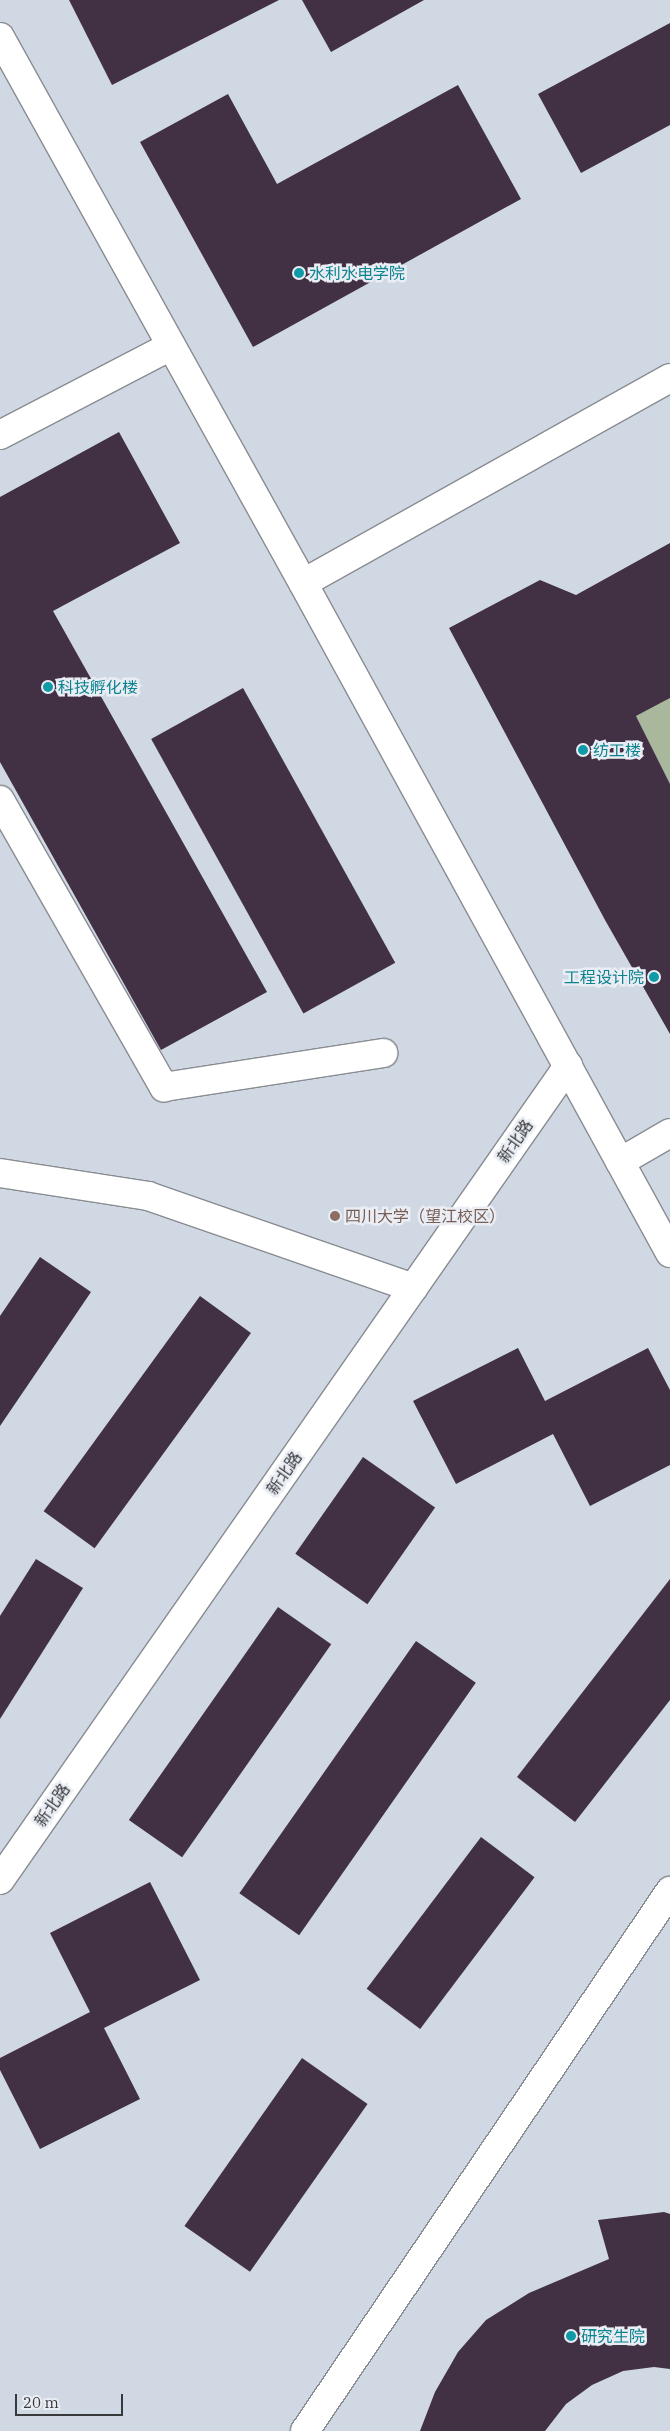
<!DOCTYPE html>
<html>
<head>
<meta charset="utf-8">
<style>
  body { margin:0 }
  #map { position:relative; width:670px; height:2431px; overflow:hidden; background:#dde1e6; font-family:"IBM Plex Serif","Noto Sans SC",serif }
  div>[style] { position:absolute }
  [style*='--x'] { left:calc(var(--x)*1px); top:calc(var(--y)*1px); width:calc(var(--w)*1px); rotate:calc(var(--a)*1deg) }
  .built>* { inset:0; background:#d0d8e4; transform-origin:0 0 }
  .green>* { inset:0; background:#a9b79c }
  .building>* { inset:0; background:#423044; transform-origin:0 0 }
  .roads { filter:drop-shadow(1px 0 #898c91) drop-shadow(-1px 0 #898c91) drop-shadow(0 1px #898c91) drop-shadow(0 -1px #898c91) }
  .minor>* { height:28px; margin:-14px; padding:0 14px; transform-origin:14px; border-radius:14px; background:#fff }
  .dots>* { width:14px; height:14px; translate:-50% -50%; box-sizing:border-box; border:2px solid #eaeef4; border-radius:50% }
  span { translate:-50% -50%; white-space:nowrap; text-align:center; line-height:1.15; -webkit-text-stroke:5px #eaeef4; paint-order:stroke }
  .culture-label { font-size:16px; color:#0d838f }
  .left { translate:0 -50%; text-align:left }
  .right { translate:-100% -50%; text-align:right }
  .street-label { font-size:16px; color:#37393b }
  .education-label { font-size:16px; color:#785e54 }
  .scale { position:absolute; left:15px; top:2394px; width:108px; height:22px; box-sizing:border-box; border:2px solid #37393b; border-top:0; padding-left:6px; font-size:15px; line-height:18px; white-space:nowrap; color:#37393b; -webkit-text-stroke:4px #eaeef4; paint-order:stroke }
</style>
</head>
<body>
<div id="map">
  <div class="built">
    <i style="left:0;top:0;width:670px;height:2431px"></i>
  </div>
  <div class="green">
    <i style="clip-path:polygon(670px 698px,670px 784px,636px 716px)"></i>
  </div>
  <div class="building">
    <i style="clip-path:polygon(69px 0,279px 0,112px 85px)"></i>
    <i style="clip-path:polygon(302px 0,424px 0,331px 52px)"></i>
    <i style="clip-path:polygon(670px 23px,670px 125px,581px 173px,538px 94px)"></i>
    <i style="clip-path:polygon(458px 85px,521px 199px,253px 347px,140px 142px,228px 94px,277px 184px)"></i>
    <i style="clip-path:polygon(119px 432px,180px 543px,53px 611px,267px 992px,161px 1050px,0 762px,0 497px)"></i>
    <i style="clip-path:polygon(670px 543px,670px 698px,636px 716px,670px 784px,670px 1034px,605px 920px,449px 628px,540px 580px,576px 595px)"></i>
    <i style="left:243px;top:688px;width:314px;height:105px;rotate:61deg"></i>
    <i style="clip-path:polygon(40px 1257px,91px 1292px,0 1426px,0 1316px)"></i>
    <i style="left:200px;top:1296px;width:63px;height:266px;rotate:36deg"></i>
    <i style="clip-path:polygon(518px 1348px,545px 1401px,648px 1348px,670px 1390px,670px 1465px,590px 1506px,553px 1434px,456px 1484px,413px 1401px)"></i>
    <i style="left:363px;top:1457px;width:88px;height:118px;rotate:35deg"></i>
    <i style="clip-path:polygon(36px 1559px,83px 1588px,0 1719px,0 1616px)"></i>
    <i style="clip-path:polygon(670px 1579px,670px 1700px,575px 1822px,517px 1777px)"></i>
    <i style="left:278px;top:1607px;width:65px;height:260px;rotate:35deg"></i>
    <i style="left:416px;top:1641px;width:73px;height:308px;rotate:35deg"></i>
    <i style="left:481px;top:1837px;width:67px;height:190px;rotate:37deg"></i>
    <i style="clip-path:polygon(150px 1882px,200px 1980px,104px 2028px,140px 2099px,40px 2149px,0 2070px,0 2058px,90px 2012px,50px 1933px)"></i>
    <i style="left:302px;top:2058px;width:80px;height:205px;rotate:35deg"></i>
    <i style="clip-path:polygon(664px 2212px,670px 2214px,670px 2369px,654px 2367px,623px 2371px,592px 2385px,566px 2404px,545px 2431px,420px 2431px,435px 2392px,458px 2352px,486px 2320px,529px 2293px,609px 2259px,598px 2220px)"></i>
  </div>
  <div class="roads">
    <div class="minor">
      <i style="--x:0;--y:37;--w:624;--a:60.97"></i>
      <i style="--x:670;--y:378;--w:420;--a:150.8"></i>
      <i style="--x:303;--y:583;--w:764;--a:61.29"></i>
      <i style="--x:0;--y:435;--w:193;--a:-27.5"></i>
      <i style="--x:0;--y:800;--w:331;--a:60.3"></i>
      <i style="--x:164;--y:1087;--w:222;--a:-8.8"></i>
      <i style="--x:620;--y:1162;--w:58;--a:-30.1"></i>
      <i style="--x:0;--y:1173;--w:150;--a:8.8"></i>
      <i style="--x:148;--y:1196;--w:281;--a:19.1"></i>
      <i style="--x:0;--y:1880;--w:993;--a:-55.09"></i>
      <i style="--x:305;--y:2431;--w:652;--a:-55.94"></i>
    </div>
  </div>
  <div class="dots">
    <i style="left:299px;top:273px;background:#0f9aa8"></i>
    <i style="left:48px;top:687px;background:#0f9aa8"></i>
    <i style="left:583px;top:750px;background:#0f9aa8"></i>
    <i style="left:654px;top:977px;background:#0f9aa8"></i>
    <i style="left:335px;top:1216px;background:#8d6e63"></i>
    <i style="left:571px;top:2336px;background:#0f9aa8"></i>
  </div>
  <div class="culture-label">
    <span class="left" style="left:309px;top:273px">水利水电学院</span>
    <span class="left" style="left:58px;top:687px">科技孵化楼</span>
    <span class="left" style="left:593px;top:750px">纺工楼</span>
    <span class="right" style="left:644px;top:977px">工程设计院</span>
    <span class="left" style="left:581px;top:2336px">研究生院</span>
  </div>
  <div class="street-label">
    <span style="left:515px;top:1141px;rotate:-55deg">新北路</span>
    <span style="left:284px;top:1473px;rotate:-55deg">新北路</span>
    <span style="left:52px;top:1805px;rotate:-55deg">新北路</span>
  </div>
  <div class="education-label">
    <span class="left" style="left:345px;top:1216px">四川大学（望江校区）</span>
  </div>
  <div class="scale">20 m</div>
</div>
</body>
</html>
